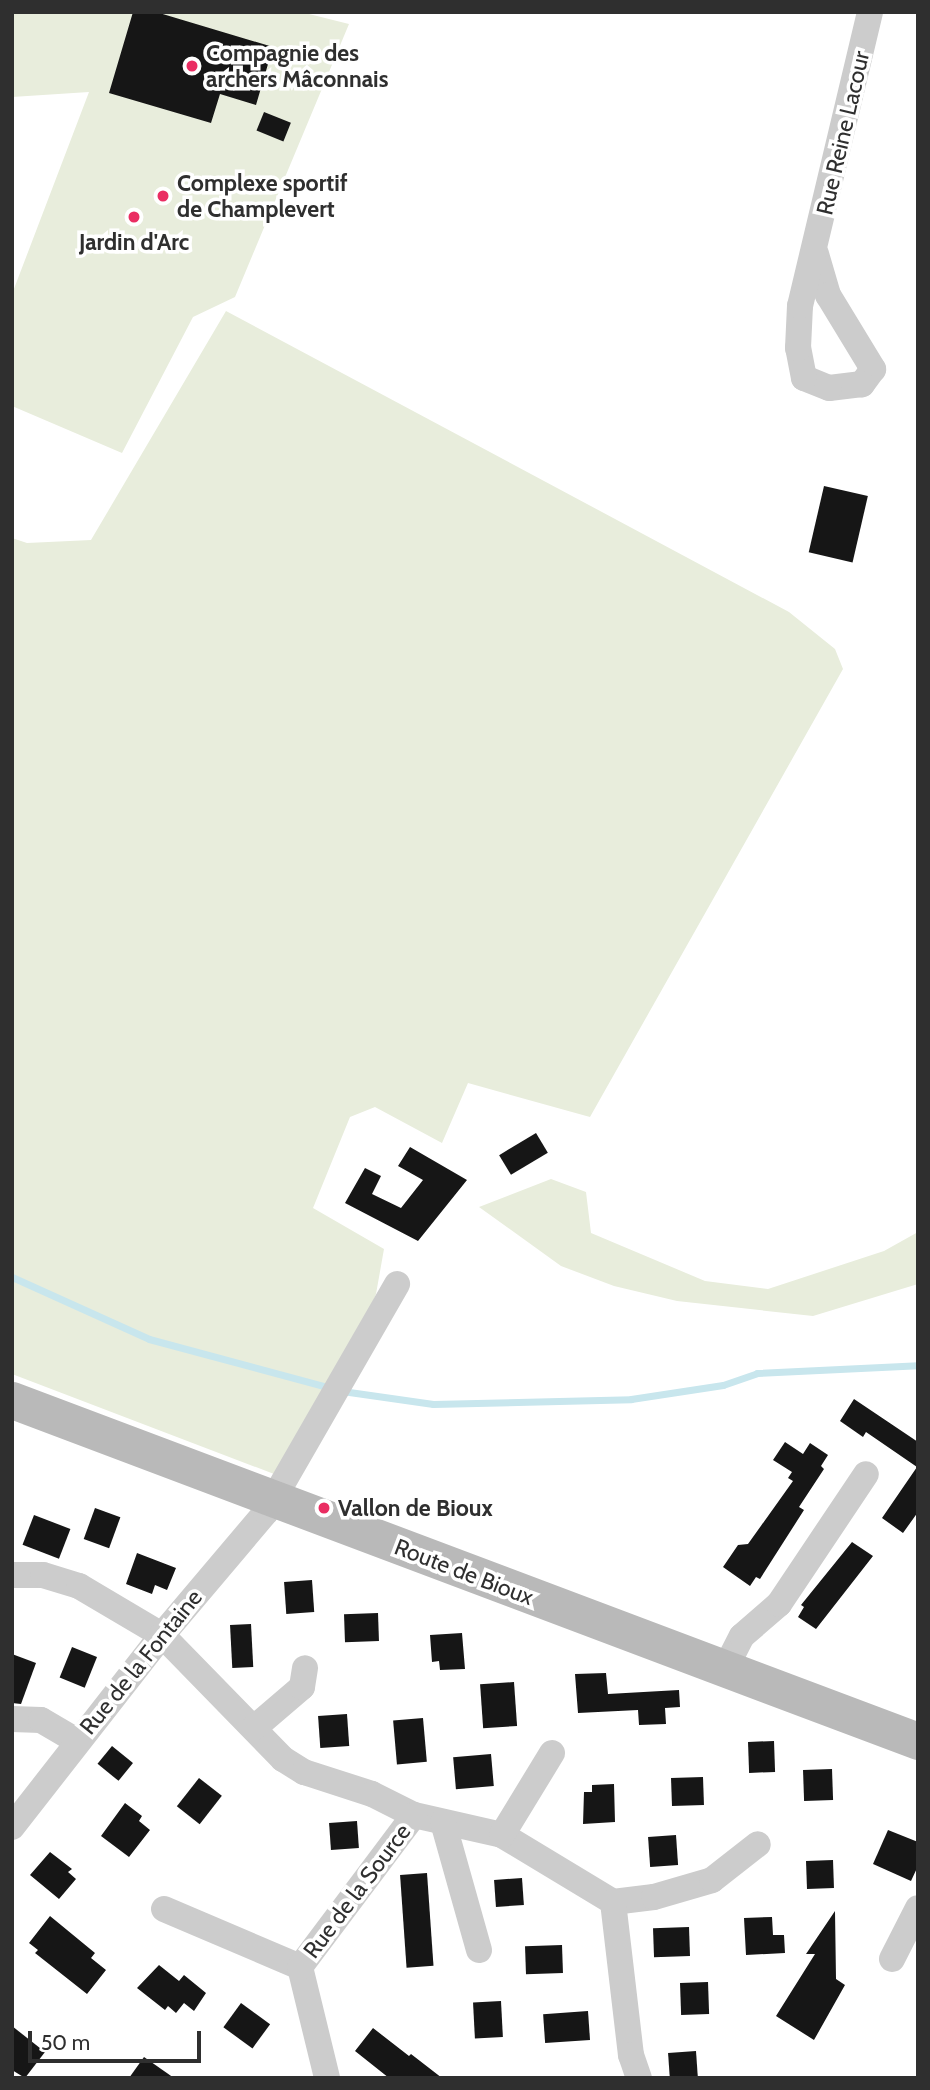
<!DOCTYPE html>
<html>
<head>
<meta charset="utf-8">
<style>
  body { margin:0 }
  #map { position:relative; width:930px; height:2090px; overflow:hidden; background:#fff; font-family:Cabin,sans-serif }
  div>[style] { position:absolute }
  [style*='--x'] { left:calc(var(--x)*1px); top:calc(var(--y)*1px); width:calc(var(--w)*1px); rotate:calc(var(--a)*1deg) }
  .green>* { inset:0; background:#e8eddc }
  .stream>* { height:7px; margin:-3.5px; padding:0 3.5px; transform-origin:3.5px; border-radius:3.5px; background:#c8e6ed }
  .building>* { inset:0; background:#161616; transform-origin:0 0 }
  .minor>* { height:26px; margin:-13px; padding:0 13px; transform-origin:13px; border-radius:13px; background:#ccc }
  .secondary>* { height:37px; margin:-18.5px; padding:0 18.5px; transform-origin:18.5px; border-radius:18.5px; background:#b9b9b9 }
  .dots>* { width:19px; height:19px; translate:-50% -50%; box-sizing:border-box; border:4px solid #fff; border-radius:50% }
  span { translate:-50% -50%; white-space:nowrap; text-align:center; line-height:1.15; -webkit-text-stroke:7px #fff; paint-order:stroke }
  .poi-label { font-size:23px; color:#2f2f2f; font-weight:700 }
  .left { translate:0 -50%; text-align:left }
  .street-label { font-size:23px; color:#2f2f2f }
  .frame { position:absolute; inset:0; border:14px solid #2f2f2f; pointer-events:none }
  .scale { position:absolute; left:28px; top:2031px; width:173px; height:32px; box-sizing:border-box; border:4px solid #2f2f2f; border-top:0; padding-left:9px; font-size:21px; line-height:24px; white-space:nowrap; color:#2f2f2f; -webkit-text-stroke:5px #fff; paint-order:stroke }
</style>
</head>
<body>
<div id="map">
  <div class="green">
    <i style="clip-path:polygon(12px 12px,301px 12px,349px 24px,235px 297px,193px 317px,122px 453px,12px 406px,12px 294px,89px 92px,12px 97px)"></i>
    <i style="clip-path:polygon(226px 311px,789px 612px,835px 649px,843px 669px,590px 1117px,468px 1083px,442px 1143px,375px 1107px,350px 1117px,313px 1208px,384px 1249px,376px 1294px,360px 1333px,274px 1474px,12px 1374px,12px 538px,27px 543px,91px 540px)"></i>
    <i style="clip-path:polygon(551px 1179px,586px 1192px,591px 1233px,705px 1281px,768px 1289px,884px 1251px,918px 1232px,918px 1284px,813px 1316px,677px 1301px,614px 1286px,561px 1266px,479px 1207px)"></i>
  </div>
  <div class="stream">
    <i style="--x:12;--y:1277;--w:150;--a:24.3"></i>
    <i style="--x:149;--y:1339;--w:188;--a:15.1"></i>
    <i style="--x:342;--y:1391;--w:92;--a:8.1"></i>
    <i style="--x:433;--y:1404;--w:198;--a:-1.4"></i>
    <i style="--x:631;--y:1399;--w:93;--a:-8.7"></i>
    <i style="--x:723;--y:1385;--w:36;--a:-19"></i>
    <i style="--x:757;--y:1373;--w:161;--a:-2.8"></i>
  </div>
  <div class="building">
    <i style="clip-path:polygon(133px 12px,156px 12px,273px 47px,256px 105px,220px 94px,211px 123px,109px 93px)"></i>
    <i style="left:264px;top:112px;width:29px;height:20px;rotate:22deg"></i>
    <i style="left:824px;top:486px;width:45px;height:68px;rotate:13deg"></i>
    <i style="left:536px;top:1133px;width:23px;height:43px;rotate:59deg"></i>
    <i style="clip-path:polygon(410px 1147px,467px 1180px,418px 1241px,345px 1203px,365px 1168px,381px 1176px,372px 1194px,401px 1208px,423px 1180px,398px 1166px)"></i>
    <i style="clip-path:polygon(854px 1399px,918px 1442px,918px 1512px,903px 1533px,882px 1518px,917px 1467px,866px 1432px,863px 1437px,840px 1421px)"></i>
    <i style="clip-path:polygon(785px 1442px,803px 1454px,810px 1443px,828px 1455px,821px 1466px,824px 1469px,799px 1507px,804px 1510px,760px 1579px,756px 1577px,750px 1586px,723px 1567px,738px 1545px,748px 1544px,793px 1481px,788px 1478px,792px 1472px,773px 1460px)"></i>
    <i style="left:95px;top:1508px;width:27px;height:33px;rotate:20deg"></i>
    <i style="left:34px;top:1515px;width:39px;height:32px;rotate:21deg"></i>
    <i style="clip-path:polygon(852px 1542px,873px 1556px,816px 1629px,798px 1617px,804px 1607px,801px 1605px)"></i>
    <i style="clip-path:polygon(137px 1553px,176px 1568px,167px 1590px,155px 1585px,152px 1594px,126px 1584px)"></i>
    <i style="left:312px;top:1580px;width:32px;height:28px;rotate:86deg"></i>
    <i style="left:378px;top:1613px;width:28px;height:34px;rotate:88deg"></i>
    <i style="left:251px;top:1624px;width:43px;height:21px;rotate:87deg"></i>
    <i style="clip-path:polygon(462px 1633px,465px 1669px,440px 1670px,439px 1661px,432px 1662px,430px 1635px)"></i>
    <i style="left:72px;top:1647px;width:27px;height:33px;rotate:22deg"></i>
    <i style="clip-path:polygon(12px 1654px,36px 1663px,21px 1704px,12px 1703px)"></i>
    <i style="clip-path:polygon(606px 1673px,608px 1694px,679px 1690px,680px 1707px,665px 1708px,666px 1724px,639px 1725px,638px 1710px,578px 1713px,575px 1674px)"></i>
    <i style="left:514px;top:1682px;width:44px;height:34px;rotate:86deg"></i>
    <i style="left:347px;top:1714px;width:32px;height:29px;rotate:86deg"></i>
    <i style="left:423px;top:1718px;width:44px;height:30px;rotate:85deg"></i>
    <i style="left:774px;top:1741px;width:31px;height:26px;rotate:88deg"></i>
    <i style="left:112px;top:1746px;width:27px;height:23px;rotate:39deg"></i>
    <i style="left:491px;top:1754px;width:32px;height:38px;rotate:85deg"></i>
    <i style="left:832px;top:1769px;width:31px;height:29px;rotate:88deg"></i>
    <i style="left:703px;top:1777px;width:28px;height:32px;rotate:88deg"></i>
    <i style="left:199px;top:1778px;width:29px;height:36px;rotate:38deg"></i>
    <i style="clip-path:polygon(614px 1784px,615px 1822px,583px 1824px,584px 1792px,592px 1792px,592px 1785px)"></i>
    <i style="clip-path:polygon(125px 1803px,142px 1816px,139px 1821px,150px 1830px,129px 1857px,101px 1836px)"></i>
    <i style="left:357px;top:1821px;width:27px;height:28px;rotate:86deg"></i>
    <i style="clip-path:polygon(888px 1830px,918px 1842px,918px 1866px,911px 1881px,873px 1864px)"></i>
    <i style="left:676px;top:1835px;width:30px;height:28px;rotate:86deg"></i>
    <i style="clip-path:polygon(50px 1852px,72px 1869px,68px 1872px,76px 1879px,59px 1899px,30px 1875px)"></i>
    <i style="left:833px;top:1860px;width:28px;height:27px;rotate:88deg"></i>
    <i style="left:427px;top:1873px;width:93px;height:27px;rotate:86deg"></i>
    <i style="left:522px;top:1878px;width:27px;height:28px;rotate:86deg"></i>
    <i style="clip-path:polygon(835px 1911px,836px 1979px,845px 1985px,814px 2040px,776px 2016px,815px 1954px,806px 1954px)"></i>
    <i style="clip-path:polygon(50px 1916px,95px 1953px,91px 1958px,106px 1970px,87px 1994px,35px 1953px,38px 1950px,29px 1943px)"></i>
    <i style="clip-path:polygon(772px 1917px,773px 1935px,784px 1935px,785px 1953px,746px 1955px,744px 1918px)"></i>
    <i style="left:689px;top:1927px;width:29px;height:36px;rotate:88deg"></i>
    <i style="left:562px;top:1945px;width:28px;height:37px;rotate:88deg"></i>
    <i style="clip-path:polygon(159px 1965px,179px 1981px,184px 1975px,206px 1993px,194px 2011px,184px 2003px,176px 2013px,168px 2006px,165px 2010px,137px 1988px)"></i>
    <i style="left:708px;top:1982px;width:32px;height:28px;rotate:88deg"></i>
    <i style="left:501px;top:2001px;width:36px;height:28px;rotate:87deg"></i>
    <i style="left:241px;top:2003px;width:36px;height:30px;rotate:36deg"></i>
    <i style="left:588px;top:2011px;width:29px;height:45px;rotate:86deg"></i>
    <i style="clip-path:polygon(12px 2026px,45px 2052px,25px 2078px,12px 2070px)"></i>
    <i style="clip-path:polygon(373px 2028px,409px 2056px,411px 2054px,442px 2078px,389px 2078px,355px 2051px)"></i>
    <i style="left:696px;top:2051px;width:27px;height:28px;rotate:86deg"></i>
    <i style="clip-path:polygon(144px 2057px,174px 2078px,129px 2078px)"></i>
  </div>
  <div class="minor">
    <i style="--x:816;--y:254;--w:43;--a:73.7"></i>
    <i style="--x:828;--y:295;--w:87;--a:58.7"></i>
    <i style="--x:873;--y:369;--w:19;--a:126"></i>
    <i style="--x:862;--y:384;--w:33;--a:173"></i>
    <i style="--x:829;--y:388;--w:27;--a:-158"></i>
    <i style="--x:804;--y:378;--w:31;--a:-101"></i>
    <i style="--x:798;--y:348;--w:42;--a:-87.3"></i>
    <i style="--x:800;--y:306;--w:302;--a:-76.6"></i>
    <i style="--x:12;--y:1575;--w:31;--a:0"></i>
    <i style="--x:43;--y:1575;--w:38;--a:17"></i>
    <i style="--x:79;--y:1586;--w:96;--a:30.6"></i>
    <i style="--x:162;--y:1635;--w:173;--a:45.7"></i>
    <i style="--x:283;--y:1759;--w:25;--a:32"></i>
    <i style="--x:304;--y:1772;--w:71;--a:17.9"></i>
    <i style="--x:372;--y:1794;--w:47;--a:26.6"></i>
    <i style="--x:414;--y:1815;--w:90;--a:12.8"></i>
    <i style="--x:502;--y:1835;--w:130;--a:31.1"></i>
    <i style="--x:613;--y:1902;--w:41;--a:-7"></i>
    <i style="--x:654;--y:1897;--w:60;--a:-16.3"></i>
    <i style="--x:712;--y:1880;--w:58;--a:-38"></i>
    <i style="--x:724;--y:1671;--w:39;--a:-63"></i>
    <i style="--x:742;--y:1636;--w:49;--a:-40.9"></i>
    <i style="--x:779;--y:1604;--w:156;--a:-56.2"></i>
    <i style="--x:12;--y:1719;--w:29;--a:2"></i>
    <i style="--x:41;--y:1720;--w:42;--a:30.3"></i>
    <i style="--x:254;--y:1728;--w:63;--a:-40.5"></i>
    <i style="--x:302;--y:1687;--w:19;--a:-81"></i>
    <i style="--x:443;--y:1822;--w:133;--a:74.3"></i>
    <i style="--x:12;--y:1827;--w:244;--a:-52"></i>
    <i style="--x:162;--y:1635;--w:161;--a:-49.8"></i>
    <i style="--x:266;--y:1512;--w:263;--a:-60.1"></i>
    <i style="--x:502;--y:1835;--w:96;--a:-58.6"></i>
    <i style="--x:613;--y:1902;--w:154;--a:83.3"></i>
    <i style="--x:631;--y:2055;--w:24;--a:71"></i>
    <i style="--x:164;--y:1909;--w:148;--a:23.1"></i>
    <i style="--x:300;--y:1967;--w:114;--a:76.3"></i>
    <i style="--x:892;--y:1959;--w:57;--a:-63"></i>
    <i style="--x:300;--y:1967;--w:190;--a:-53.1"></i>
  </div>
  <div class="secondary">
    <i style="--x:12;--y:1400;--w:968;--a:20.63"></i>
  </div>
  <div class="dots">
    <i style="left:192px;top:66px;background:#ea2d62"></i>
    <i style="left:163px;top:196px;background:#ea2d62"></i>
    <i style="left:134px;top:217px;background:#ea2d62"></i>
    <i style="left:324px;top:1508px;background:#ea2d62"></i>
  </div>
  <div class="poi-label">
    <span class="left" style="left:206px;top:66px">Compagnie des<br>archers Mâconnais</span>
    <span class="left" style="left:177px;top:196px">Complexe sportif<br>de Champlevert</span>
    <span style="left:134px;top:242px">Jardin d'Arc</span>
    <span class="left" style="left:338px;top:1508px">Vallon de Bioux</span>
  </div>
  <div class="street-label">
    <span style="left:843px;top:133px;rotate:-77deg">Rue Reine Lacour</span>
    <span style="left:464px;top:1572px;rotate:21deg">Route de Bioux</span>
    <span style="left:141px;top:1662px;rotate:-51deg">Rue de la Fontaine</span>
    <span style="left:357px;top:1891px;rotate:-53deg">Rue de la Source</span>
  </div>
  <div class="frame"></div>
  <div class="scale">50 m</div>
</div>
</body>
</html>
